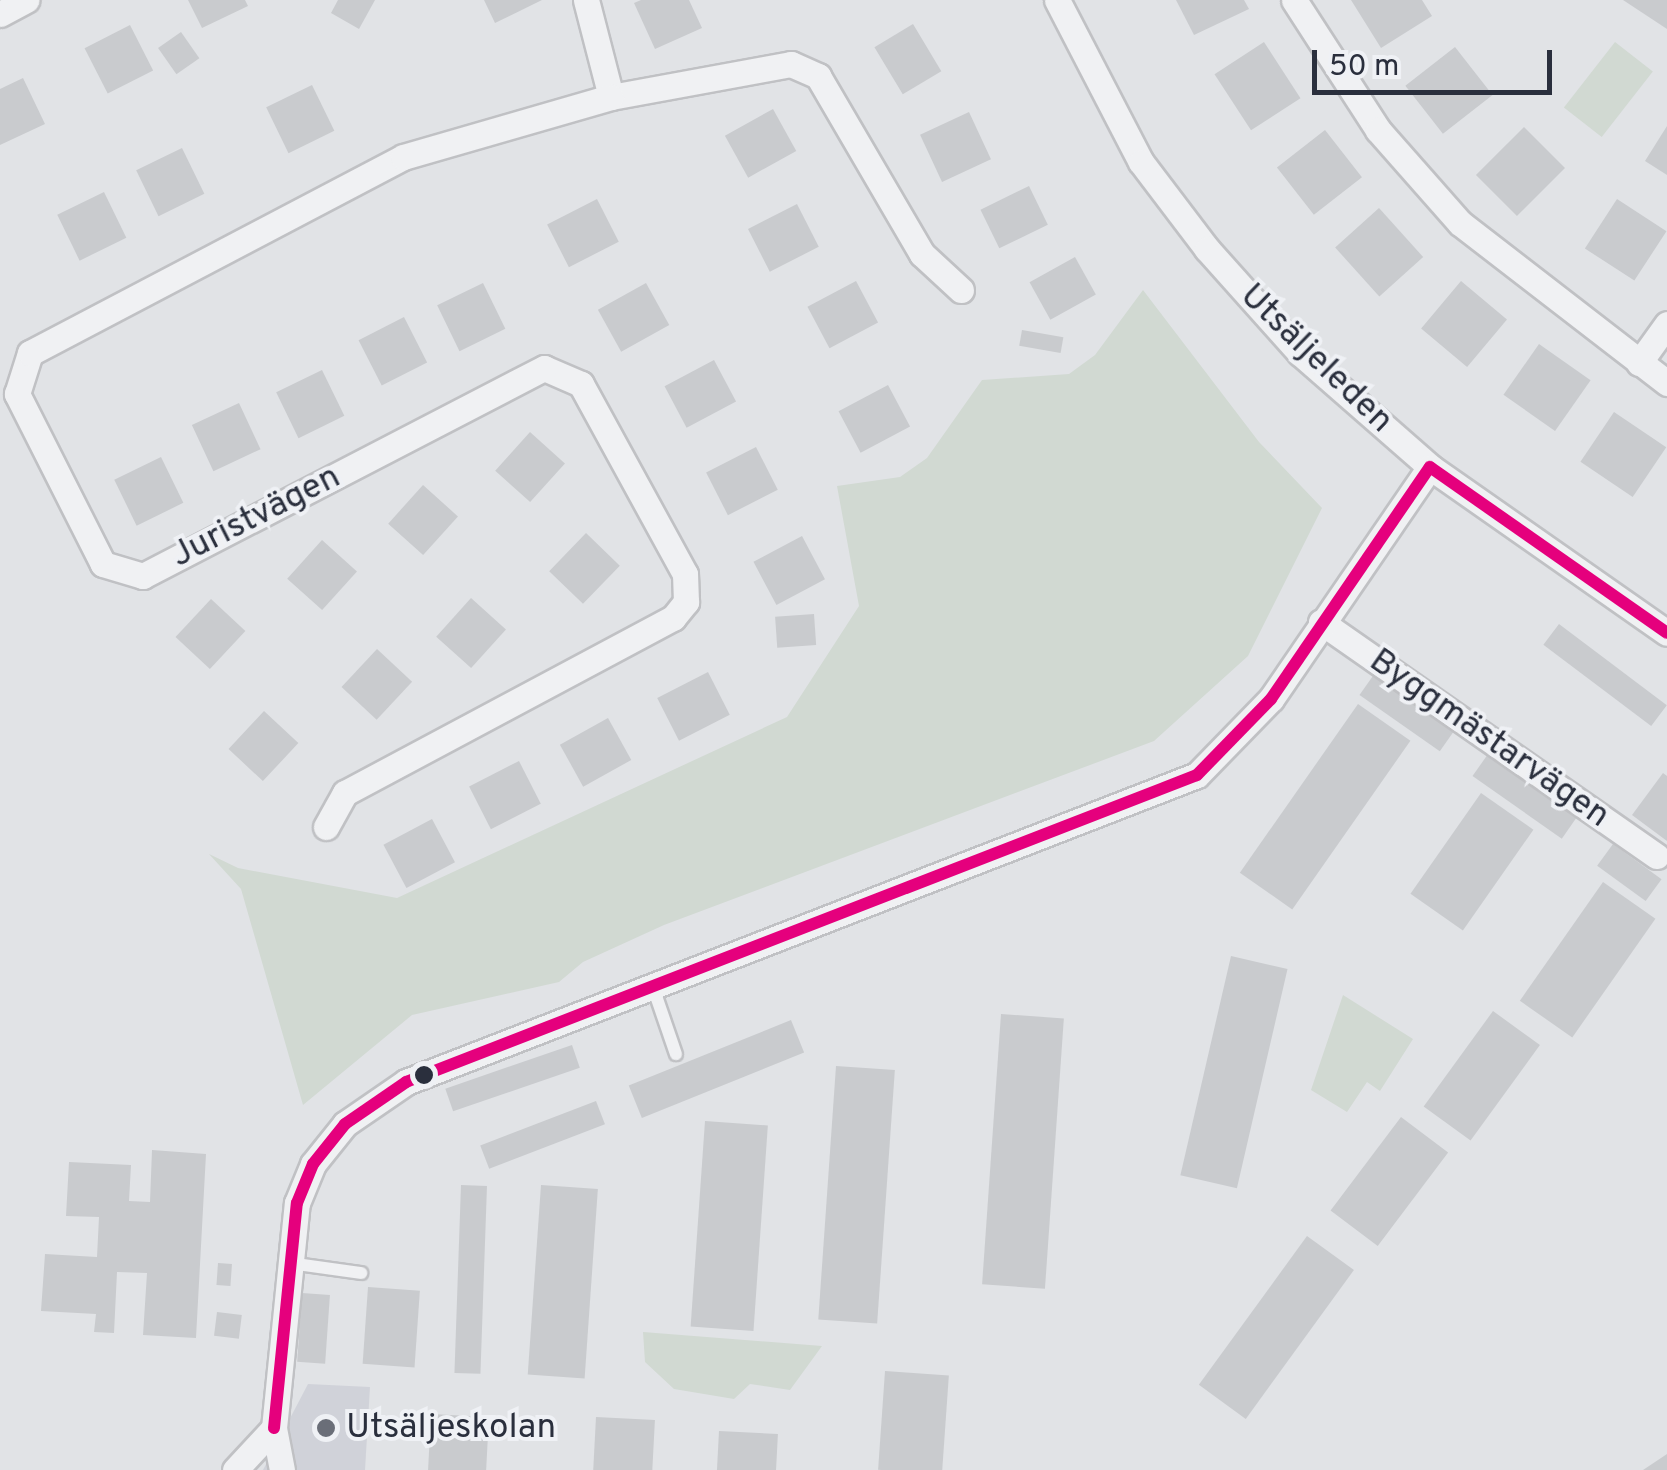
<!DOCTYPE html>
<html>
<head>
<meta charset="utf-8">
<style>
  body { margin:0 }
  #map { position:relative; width:1667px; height:1470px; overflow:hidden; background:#e1e3e6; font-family:Overpass,sans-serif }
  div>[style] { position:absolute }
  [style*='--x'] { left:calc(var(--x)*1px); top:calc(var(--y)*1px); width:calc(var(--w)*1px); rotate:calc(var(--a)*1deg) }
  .built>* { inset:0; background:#d0d2d9 }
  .green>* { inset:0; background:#d1d9d2; transform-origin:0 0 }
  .building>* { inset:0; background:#c9cbce; transform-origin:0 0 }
  .roads { filter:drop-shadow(2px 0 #c0c1c4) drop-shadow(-2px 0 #c0c1c4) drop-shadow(0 2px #c0c1c4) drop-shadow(0 -2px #c0c1c4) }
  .lane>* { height:12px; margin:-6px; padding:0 6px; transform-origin:6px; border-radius:6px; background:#f0f1f3 }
  .street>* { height:25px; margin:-12.5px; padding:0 12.5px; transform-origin:12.5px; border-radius:12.5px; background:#f0f1f3 }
  .bus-1>* { height:12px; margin:-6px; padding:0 6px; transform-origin:6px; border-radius:6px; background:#e5007d }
  .dots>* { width:28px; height:28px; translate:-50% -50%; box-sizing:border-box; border:5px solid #eff1f5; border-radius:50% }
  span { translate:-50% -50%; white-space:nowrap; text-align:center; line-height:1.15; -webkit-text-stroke:8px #eff1f5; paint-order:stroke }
  .street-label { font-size:35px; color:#2a2f3d }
  .poi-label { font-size:35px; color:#2a2f3d }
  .left { translate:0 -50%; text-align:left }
  .scale { position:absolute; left:1312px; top:50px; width:240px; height:45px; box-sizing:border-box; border:5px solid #2a2f3d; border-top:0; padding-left:12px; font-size:30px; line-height:35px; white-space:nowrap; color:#2a2f3d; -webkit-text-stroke:8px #eff1f5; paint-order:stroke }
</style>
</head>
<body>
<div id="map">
  <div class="built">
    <i style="clip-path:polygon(308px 1384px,370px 1387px,365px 1470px,263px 1470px)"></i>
  </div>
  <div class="green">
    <i style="left:1615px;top:42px;width:48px;height:83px;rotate:38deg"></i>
    <i style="clip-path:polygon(1143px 290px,1259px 442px,1322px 508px,1248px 656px,1154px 741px,664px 925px,583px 962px,559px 982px,412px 1015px,303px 1105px,241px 889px,209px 854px,238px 868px,397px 898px,787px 717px,859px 606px,837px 486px,900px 477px,927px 458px,982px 380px,1069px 374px,1095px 355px)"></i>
    <i style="clip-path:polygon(1343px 995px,1413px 1039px,1380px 1091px,1367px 1082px,1347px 1112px,1311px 1090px)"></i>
    <i style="clip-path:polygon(643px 1332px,822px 1346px,790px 1390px,750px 1384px,734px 1399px,674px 1389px,645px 1362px)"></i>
  </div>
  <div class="building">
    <i style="clip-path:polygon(188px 0,245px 0,248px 6px,202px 28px)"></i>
    <i style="clip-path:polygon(338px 0,375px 0,359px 29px,331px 13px)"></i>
    <i style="clip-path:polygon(484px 0,542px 0,495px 23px)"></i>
    <i style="clip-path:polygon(641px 0,689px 0,702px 28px,655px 49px,634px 3px)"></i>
    <i style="clip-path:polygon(1176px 0,1244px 0,1249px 9px,1194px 35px)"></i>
    <i style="clip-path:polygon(1351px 0,1422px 0,1432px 16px,1381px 48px)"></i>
    <i style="clip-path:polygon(1623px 0,1667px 0,1667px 29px)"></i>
    <i style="left:913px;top:24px;width:55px;height:45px;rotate:59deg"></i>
    <i style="left:130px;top:25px;width:51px;height:51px;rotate:63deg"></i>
    <i style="left:181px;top:32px;width:32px;height:28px;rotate:55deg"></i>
    <i style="left:1264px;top:42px;width:67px;height:59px;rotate:57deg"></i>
    <i style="left:1455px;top:47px;width:61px;height:63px;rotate:52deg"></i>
    <i style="clip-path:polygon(23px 78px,45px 124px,0 145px,0 89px)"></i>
    <i style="left:312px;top:85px;width:51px;height:51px;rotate:64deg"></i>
    <i style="left:773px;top:109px;width:48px;height:55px;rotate:61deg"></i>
    <i style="left:969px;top:112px;width:52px;height:54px;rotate:65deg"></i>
    <i style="clip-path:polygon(1667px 126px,1667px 175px,1645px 161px)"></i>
    <i style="left:1524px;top:127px;width:58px;height:68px;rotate:45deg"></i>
    <i style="left:1325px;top:130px;width:60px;height:61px;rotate:52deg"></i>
    <i style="left:182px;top:148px;width:51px;height:51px;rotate:64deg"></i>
    <i style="left:1029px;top:186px;width:43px;height:54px;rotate:64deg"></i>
    <i style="left:104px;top:192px;width:51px;height:52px;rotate:64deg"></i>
    <i style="left:597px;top:199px;width:48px;height:56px;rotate:63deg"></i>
    <i style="left:1617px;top:199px;width:59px;height:59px;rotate:33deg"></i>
    <i style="left:797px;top:204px;width:48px;height:55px;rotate:63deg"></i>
    <i style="left:1379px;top:208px;width:66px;height:59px;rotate:48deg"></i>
    <i style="left:1075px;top:257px;width:43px;height:52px;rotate:61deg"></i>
    <i style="left:856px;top:281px;width:47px;height:55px;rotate:62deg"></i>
    <i style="left:1461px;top:281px;width:60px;height:62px;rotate:40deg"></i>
    <i style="left:483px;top:283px;width:51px;height:51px;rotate:64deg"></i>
    <i style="left:646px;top:283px;width:48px;height:55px;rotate:61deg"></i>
    <i style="left:404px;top:317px;width:51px;height:51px;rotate:63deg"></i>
    <i style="left:1022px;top:330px;width:42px;height:16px;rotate:10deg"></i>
    <i style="left:1539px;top:344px;width:63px;height:62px;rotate:35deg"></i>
    <i style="left:714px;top:360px;width:47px;height:56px;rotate:62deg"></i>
    <i style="left:322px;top:370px;width:51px;height:51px;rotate:64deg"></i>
    <i style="left:888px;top:385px;width:47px;height:56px;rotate:62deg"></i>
    <i style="left:239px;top:403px;width:51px;height:52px;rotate:65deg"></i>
    <i style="left:1614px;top:412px;width:63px;height:60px;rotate:34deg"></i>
    <i style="left:530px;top:432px;width:47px;height:52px;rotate:42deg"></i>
    <i style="left:756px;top:447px;width:48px;height:56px;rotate:63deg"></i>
    <i style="left:161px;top:457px;width:51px;height:52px;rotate:64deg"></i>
    <i style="left:423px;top:485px;width:47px;height:52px;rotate:42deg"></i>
    <i style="left:586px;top:533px;width:47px;height:53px;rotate:44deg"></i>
    <i style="left:802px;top:536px;width:49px;height:55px;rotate:62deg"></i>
    <i style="left:322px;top:540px;width:47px;height:52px;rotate:42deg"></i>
    <i style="left:471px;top:598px;width:47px;height:52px;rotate:42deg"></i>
    <i style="left:211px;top:599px;width:47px;height:52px;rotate:43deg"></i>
    <i style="left:814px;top:614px;width:31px;height:39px;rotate:86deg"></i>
    <i style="left:1559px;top:624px;width:135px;height:26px;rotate:37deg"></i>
    <i style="left:377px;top:649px;width:48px;height:52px;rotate:43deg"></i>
    <i style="left:708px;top:672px;width:48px;height:57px;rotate:63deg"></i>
    <i style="left:1375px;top:673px;width:98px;height:27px;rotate:35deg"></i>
    <i style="left:1358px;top:704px;width:64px;height:206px;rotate:35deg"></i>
    <i style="left:264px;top:711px;width:47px;height:52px;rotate:43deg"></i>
    <i style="left:608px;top:718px;width:48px;height:55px;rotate:61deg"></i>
    <i style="left:1488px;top:754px;width:109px;height:27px;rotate:35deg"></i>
    <i style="left:519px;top:761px;width:48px;height:56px;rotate:63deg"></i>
    <i style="clip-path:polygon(1663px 773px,1667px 776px,1667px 841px,1632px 815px)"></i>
    <i style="left:1481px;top:793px;width:64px;height:123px;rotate:35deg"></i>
    <i style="left:432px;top:819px;width:49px;height:55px;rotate:62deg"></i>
    <i style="left:1613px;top:844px;width:60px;height:27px;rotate:36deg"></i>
    <i style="left:1603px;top:882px;width:64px;height:145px;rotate:35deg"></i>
    <i style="left:1231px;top:956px;width:58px;height:225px;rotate:13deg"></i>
    <i style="left:1493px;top:1011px;width:58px;height:118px;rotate:36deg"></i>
    <i style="left:1001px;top:1014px;width:63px;height:271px;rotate:4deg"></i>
    <i style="left:791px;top:1020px;width:35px;height:175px;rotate:68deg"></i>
    <i style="left:572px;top:1045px;width:24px;height:134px;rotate:71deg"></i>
    <i style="left:836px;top:1066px;width:59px;height:254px;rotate:4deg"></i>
    <i style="left:596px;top:1101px;width:25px;height:124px;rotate:69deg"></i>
    <i style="left:1401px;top:1117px;width:59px;height:117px;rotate:37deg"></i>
    <i style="left:705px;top:1121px;width:63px;height:206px;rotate:4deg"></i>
    <i style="clip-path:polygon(152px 1150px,206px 1154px,196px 1338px,143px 1335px,147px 1273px,117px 1272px,114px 1333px,94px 1332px,96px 1314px,41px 1311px,45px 1254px,97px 1257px,99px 1217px,66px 1216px,69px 1162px,131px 1165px,129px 1201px,150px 1202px)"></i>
    <i style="left:461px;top:1185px;width:26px;height:188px;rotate:2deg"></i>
    <i style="left:541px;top:1185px;width:57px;height:190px;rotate:4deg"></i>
    <i style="left:1307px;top:1236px;width:58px;height:184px;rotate:36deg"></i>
    <i style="left:218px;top:1263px;width:14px;height:22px;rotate:4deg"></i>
    <i style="left:368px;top:1287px;width:52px;height:77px;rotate:4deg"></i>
    <i style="left:302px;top:1293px;width:28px;height:69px;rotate:4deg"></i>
    <i style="left:217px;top:1312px;width:25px;height:24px;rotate:7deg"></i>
    <i style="left:885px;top:1371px;width:64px;height:99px;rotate:4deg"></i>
    <i style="left:431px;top:1414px;width:58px;height:56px;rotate:3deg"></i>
    <i style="left:596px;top:1417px;width:59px;height:53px;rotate:3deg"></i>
    <i style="left:719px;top:1431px;width:59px;height:39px;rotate:3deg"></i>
    <i style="clip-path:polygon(1667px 1454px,1667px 1470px,1643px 1470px)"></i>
  </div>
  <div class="roads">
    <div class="lane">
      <i style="--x:653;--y:987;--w:71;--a:71.1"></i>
      <i style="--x:289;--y:1263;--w:73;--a:7.9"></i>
    </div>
    <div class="street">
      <i style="--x:586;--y:0;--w:100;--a:75.5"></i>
      <i style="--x:611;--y:97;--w:183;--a:-10.4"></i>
      <i style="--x:791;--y:64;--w:30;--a:24"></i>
      <i style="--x:818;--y:76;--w:206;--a:59.7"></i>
      <i style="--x:922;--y:254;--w:53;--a:42.7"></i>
      <i style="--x:1057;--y:0;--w:182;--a:62.6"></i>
      <i style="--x:1141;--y:162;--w:109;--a:52.8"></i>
      <i style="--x:1207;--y:249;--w:140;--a:48.2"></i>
      <i style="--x:1300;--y:353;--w:173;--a:41.2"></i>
      <i style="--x:1430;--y:467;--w:289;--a:35"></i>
      <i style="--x:1294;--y:0;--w:155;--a:57.1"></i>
      <i style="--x:1378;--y:130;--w:124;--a:48.6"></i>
      <i style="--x:1460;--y:223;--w:262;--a:37.7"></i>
      <i style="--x:0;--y:14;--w:30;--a:-28"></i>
      <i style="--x:1639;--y:363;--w:48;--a:-54.3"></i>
      <i style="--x:1321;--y:622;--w:409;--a:34.9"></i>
      <i style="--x:326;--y:827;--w:39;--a:-61"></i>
      <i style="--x:345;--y:793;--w:372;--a:-28.1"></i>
      <i style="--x:673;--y:618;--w:21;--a:-51"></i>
      <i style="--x:686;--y:602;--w:28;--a:-92"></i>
      <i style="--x:685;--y:574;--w:217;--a:-118.7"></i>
      <i style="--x:581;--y:384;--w:40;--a:-156.6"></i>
      <i style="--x:544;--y:368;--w:452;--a:152.6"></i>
      <i style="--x:143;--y:576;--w:42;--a:-163.3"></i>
      <i style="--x:103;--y:564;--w:191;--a:-116.8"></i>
      <i style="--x:17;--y:394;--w:43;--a:-72.4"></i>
      <i style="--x:30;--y:353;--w:421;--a:-27.7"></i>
      <i style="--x:403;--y:157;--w:216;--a:-16.1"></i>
      <i style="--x:235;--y:1470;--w:57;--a:-47.1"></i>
      <i style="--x:282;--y:1470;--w:43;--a:-100.8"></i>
      <i style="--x:274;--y:1428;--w:226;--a:-84.2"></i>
      <i style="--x:297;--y:1203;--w:42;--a:-67.7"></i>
      <i style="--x:313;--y:1164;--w:51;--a:-51.3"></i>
      <i style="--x:345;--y:1124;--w:74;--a:-34.5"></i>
      <i style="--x:406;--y:1082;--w:848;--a:-21.21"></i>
      <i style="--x:1197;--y:775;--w:106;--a:-45.8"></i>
      <i style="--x:1271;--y:699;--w:281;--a:-55.6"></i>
    </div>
  </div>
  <div class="bus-1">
    <i style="--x:1430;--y:467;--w:289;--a:35"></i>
    <i style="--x:274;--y:1428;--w:226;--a:-84.2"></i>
    <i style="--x:297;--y:1203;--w:42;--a:-67.7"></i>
    <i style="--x:313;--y:1164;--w:51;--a:-51.3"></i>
    <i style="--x:345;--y:1124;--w:74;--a:-34.5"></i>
    <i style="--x:406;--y:1082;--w:848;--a:-21.21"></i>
    <i style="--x:1197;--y:775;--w:106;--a:-45.8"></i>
    <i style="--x:1271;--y:699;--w:281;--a:-55.6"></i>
  </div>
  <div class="dots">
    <i style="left:424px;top:1075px;background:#2a2f3d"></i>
    <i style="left:326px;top:1428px;background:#6a6e78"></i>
  </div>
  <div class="street-label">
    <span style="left:1316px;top:359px;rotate:44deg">Utsäljeleden</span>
    <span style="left:256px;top:517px;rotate:-27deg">Juristvägen</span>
    <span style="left:1489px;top:739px;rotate:35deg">Byggmästarvägen</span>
  </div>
  <div class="poi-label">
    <span class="left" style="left:346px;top:1428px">Utsäljeskolan</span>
  </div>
  <div class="scale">50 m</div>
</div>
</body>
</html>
